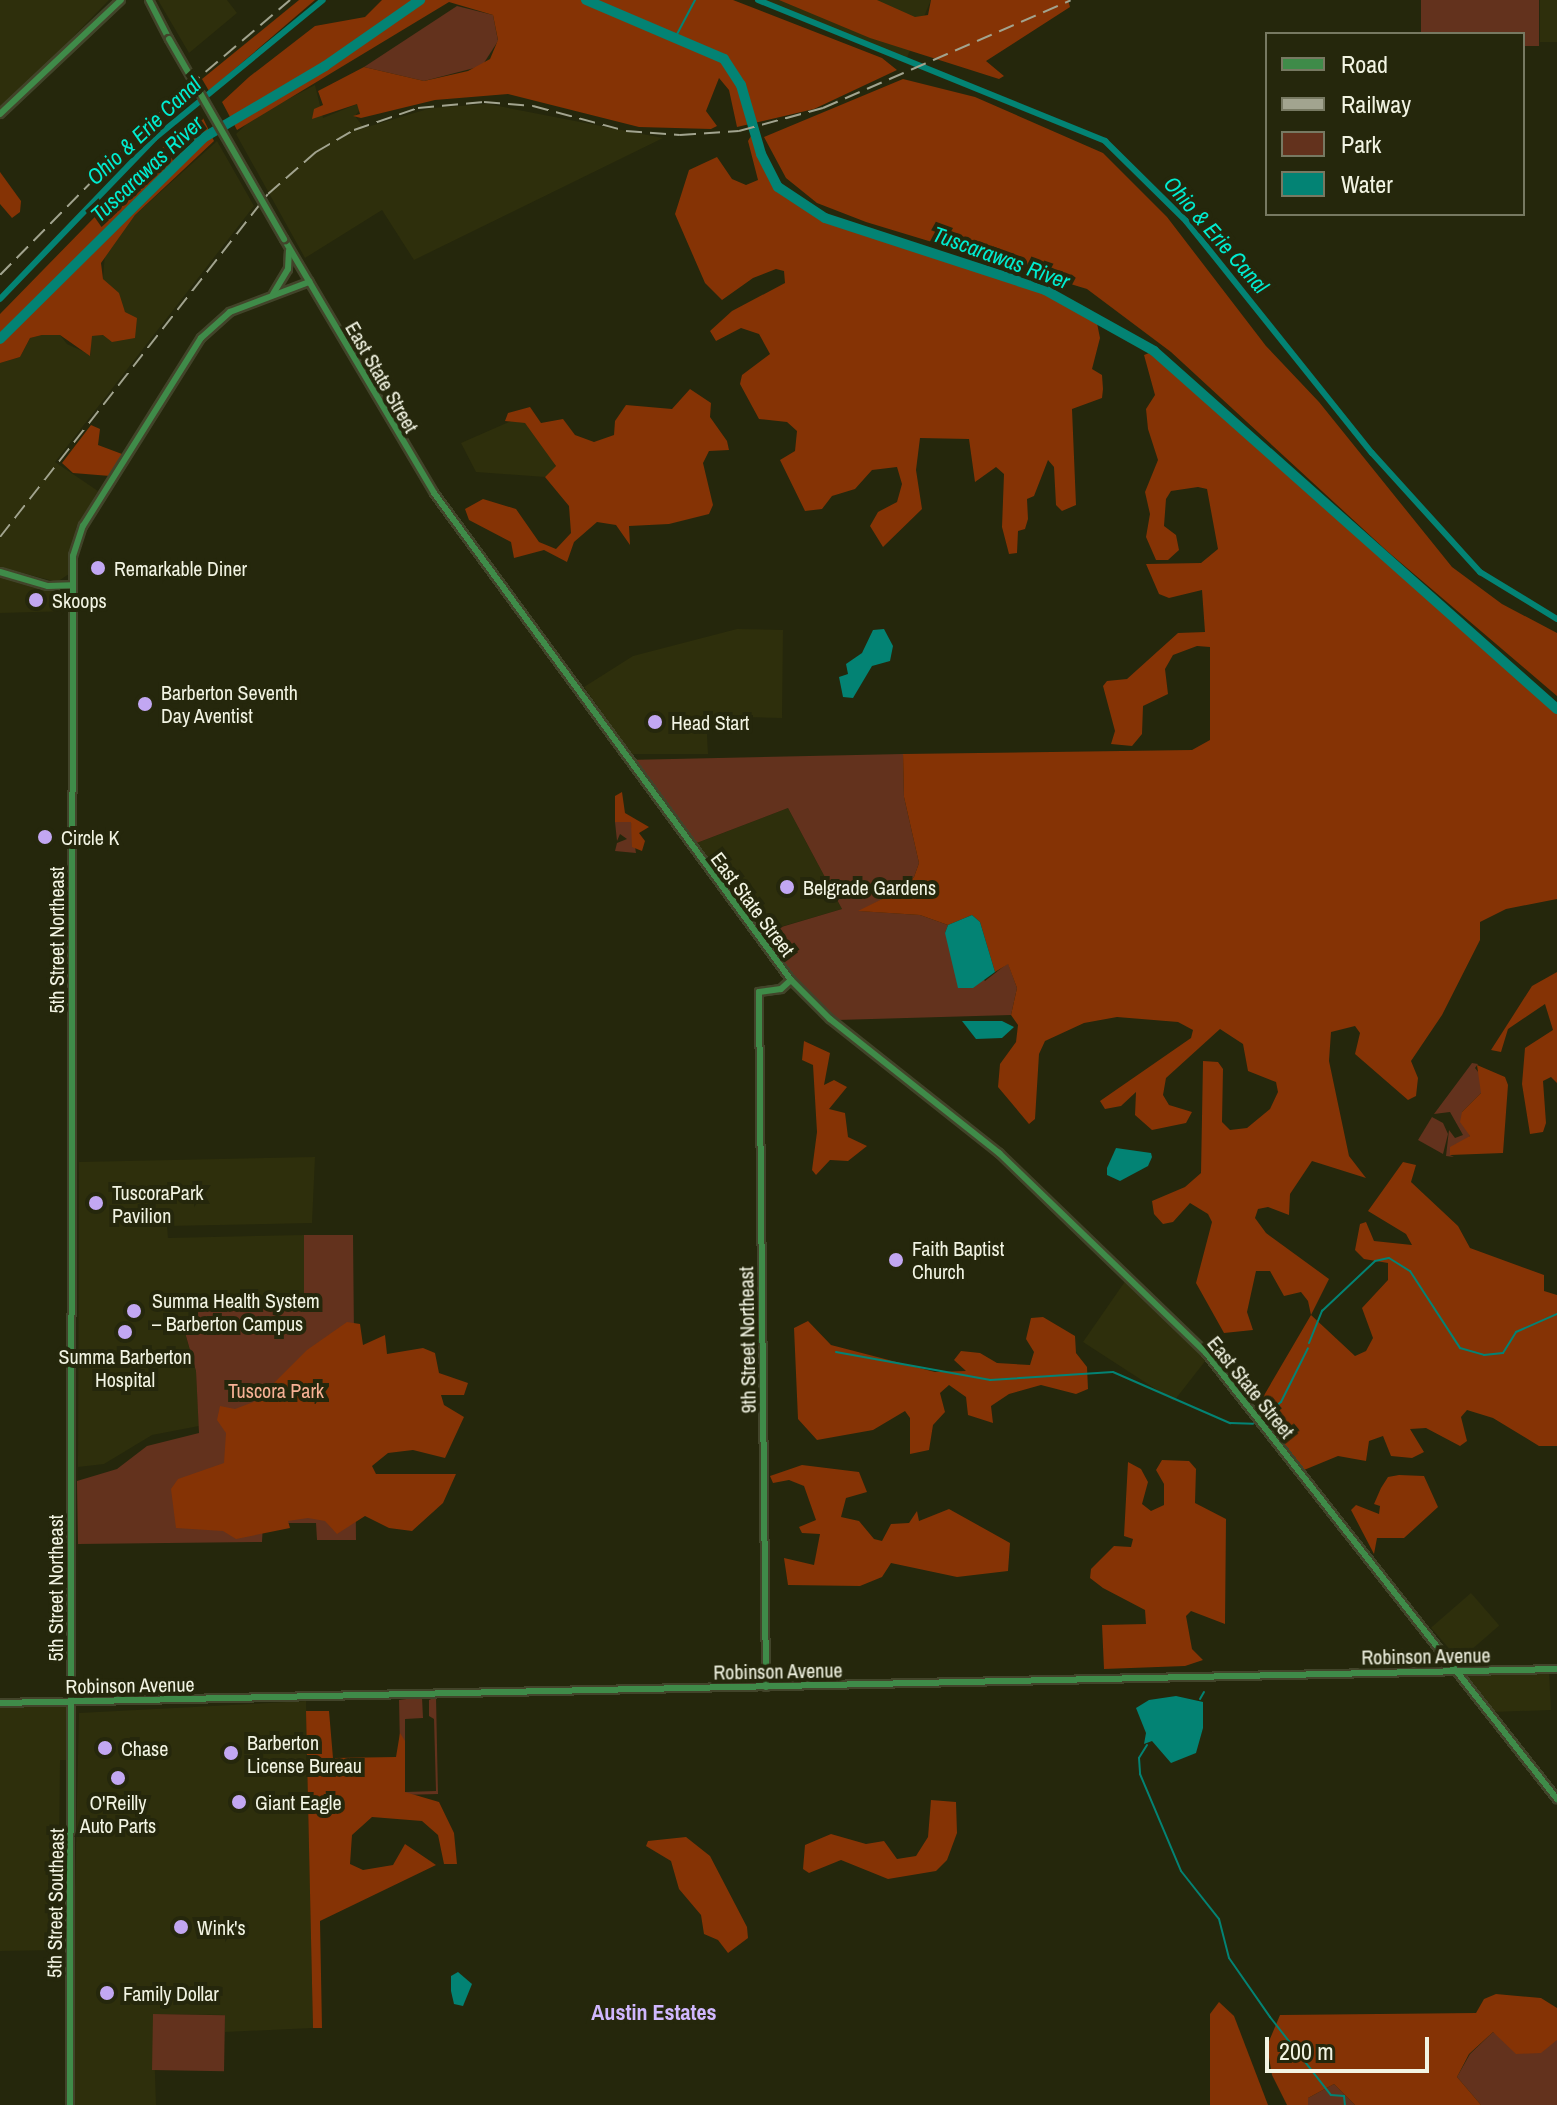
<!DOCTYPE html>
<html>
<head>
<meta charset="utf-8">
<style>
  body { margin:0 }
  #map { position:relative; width:1557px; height:2105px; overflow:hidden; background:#25270c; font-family:"Archivo Narrow",sans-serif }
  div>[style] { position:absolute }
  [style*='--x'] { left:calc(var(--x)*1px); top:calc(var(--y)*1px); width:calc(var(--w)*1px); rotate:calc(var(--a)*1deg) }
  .built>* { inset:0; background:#2e2f0c; transform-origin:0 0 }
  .green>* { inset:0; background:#63321d; transform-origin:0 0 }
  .forest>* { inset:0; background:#853305 }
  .water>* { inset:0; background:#038374 }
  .stream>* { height:2px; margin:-1px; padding:0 1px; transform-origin:1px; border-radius:1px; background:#038374 }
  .canal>* { height:6px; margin:-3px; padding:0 3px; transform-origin:3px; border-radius:3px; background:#038374 }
  .river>* { height:10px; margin:-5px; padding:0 5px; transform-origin:5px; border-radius:5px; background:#038374 }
  .roads { filter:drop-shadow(2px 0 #42442a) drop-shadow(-2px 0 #42442a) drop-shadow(0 2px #42442a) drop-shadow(0 -2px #42442a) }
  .secondary>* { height:6px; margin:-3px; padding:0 3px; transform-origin:3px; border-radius:3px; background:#3f8b49 }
  .rail>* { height:2px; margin-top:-1px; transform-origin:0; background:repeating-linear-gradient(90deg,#a2a48f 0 16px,transparent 0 24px) }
  .bridges { filter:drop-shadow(2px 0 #42442a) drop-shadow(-2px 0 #42442a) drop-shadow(0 2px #42442a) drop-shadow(0 -2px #42442a) }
  .secondary-bridge>* { height:6px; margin:-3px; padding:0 3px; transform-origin:3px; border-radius:3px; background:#3f8b49 }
  .dots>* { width:22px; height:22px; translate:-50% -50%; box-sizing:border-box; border:4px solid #25270c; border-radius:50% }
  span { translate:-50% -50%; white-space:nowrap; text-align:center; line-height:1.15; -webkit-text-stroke:8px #25270c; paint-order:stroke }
  .street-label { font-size:20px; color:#f2f4e3 }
  .poi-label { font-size:20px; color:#f2f4e3 }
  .left { translate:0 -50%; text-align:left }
  .park-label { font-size:20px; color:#f8b295 }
  .water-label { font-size:22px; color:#00ecd1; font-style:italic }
  .neighbourhood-label { font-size:22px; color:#d0b7fe; font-weight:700 }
  .legend { position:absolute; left:1265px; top:32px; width:260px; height:184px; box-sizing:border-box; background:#25270c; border:2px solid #777962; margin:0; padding:10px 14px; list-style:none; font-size:24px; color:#f2f4e3 }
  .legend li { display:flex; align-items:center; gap:16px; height:40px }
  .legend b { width:40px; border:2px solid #777962 }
  .scale { position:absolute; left:1265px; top:2037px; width:164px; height:36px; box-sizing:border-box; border:4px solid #f2f4e3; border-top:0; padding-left:10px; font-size:24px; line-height:28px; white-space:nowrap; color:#f2f4e3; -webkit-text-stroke:6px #25270c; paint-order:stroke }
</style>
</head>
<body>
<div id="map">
  <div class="built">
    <i style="clip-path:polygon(0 0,109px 0,0 112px)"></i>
    <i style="clip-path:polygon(158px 0,227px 0,237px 13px,189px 53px)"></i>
    <i style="clip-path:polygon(758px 0,931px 0,906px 60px)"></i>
    <i style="left:1540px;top:0;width:17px;height:42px"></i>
    <i style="clip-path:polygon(315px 85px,323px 118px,357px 104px,362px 107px,355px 116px,364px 128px,431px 108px,488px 104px,663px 138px,414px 260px,382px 210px,305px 258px,236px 134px,254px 117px)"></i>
    <i style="clip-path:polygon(217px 141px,254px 206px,55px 462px,98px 491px,76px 528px,69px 574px,57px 582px,0 567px,0 363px,20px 357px,30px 338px,42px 335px,60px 335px,67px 344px,91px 355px,91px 336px,103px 335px,125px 312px,103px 279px,105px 252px,135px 215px)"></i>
    <i style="clip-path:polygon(511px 421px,525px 423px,538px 435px,556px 467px,545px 477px,476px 472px,461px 443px)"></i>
    <i style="clip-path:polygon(0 574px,70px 588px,70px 611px,0 613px)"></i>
    <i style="clip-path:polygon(737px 629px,783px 630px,782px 718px,706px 716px,708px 754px,631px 754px,584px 687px,633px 656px)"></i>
    <i style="clip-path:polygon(788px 808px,842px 909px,756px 934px,689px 846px)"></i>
    <i style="clip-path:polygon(315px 1157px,312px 1223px,167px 1226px,168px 1238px,304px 1235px,304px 1299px,190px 1301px,190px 1320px,182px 1323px,196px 1371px,199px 1426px,152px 1435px,104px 1464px,78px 1467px,79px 1162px)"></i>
    <i style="clip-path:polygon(1126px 1280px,1206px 1360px,1174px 1401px,1083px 1342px)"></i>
    <i style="left:1471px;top:1593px;width:43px;height:53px;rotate:49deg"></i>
    <i style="clip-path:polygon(1549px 1672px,1551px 1710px,1492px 1712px,1460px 1673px)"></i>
    <i style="clip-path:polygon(306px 1701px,313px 2028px,225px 2032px,225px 2015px,153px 2014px,156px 2105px,70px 2105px,79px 1713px)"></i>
    <i style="clip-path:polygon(71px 1702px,72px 1760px,60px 1760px,58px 1950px,0 1951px,0 1703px)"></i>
  </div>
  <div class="green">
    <i style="clip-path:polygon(1421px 0,1539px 0,1539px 46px,1523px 46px,1523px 34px,1421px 34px)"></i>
    <i style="clip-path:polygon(457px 6px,493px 15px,498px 41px,482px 66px,424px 81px,364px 67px)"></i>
    <i style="clip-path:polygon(903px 754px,904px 797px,919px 863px,914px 877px,898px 891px,860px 911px,920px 915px,948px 925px,945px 933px,985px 981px,1008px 963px,1017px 988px,1011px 1015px,837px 1020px,801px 988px,761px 933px,842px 909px,788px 808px,694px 844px,627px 760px)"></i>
    <i style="clip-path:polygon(615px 822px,631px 822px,636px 853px,615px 851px,617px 843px,627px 839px,620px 834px,617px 841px)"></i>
    <i style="clip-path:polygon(1472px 1063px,1478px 1064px,1475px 1068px,1482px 1077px,1481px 1093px,1462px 1112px,1470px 1136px,1450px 1155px,1454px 1157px,1446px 1156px,1449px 1130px,1455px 1138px,1463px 1135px,1450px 1112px,1434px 1114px)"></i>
    <i style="clip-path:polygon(1432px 1117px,1443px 1123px,1448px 1134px,1443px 1154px,1418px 1140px)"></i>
    <i style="clip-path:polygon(304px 1235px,353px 1235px,356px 1540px,317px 1540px,316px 1523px,263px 1523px,262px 1542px,78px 1544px,77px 1481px,117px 1469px,147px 1446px,199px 1433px,196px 1371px,182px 1322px,190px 1320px,190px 1301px,304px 1299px)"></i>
    <i style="clip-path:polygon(422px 1697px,423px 1718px,405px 1719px,405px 1792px,436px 1791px,434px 1719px,429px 1716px,429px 1700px,436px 1697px,438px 1794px,401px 1795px,399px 1700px)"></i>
    <i style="left:153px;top:2014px;width:72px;height:56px;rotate:1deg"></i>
    <i style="clip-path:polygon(1493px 2032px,1508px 2042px,1557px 2040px,1557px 2105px,1481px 2105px,1457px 2077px,1470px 2054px)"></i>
    <i style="clip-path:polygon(1334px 2084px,1355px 2105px,1308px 2105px,1308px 2098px)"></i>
  </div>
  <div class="forest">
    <i style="clip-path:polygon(299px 0,315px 0,209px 91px,202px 79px)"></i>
    <i style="clip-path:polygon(382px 0,733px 0,882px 58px,897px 70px,814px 109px,737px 127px,729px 90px,719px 78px,706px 111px,717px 126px,711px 129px,639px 127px,508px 94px,435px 100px,361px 118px,353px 116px,360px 114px,357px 104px,312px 119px,314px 109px,323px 105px,318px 91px,364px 67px,424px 81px,468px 71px,490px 59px,498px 40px,493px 15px,449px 2px,237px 130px,222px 102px,249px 77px,315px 26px,365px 17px)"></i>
    <i style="clip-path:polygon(779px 0,877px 0,915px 17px,928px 15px,931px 0,1068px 0,1070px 7px,986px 61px,1004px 76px,999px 79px,870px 38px)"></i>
    <i style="clip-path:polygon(903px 79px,975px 97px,1103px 153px,1167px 217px,1266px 346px,1319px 402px,1452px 567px,1502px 604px,1557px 633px,1557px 696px,1387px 551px,1171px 352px,1087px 289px,866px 222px,817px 203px,786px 178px,764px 137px)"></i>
    <i style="clip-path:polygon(203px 118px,214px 141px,135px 215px,101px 263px,103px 279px,119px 293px,125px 312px,137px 318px,135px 338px,112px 342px,103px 335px,92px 336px,90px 356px,60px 335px,42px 335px,30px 338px,20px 357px,0 363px,0 314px,171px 139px)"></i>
    <i style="clip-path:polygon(754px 131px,778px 187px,825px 218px,1045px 290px,1096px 318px,1100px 338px,1092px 369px,1102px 375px,1103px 389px,1102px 398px,1072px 409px,1076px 505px,1062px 511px,1056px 505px,1054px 467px,1048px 460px,1034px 496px,1027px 499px,1028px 519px,1025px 529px,1018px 531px,1017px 553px,1009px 554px,1002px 527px,1004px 474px,996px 467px,975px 482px,969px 439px,920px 438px,916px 470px,922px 509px,883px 547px,870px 526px,878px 512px,897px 502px,902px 484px,897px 467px,872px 470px,855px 489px,832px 496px,822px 509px,805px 511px,780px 460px,795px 451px,797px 431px,787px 422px,759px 419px,740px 384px,742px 375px,770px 354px,759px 334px,741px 328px,716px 341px,710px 331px,732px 311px,785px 283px,784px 271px,776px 269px,753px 278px,722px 300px,705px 283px,675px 214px,689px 170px,717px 157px,732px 179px,746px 185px,758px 180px,748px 141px)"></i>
    <i style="clip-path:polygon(0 172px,21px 201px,20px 212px,12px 218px,0 204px)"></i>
    <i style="clip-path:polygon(1154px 351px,1557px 709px,1557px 899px,1506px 909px,1480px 922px,1480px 940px,1442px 1015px,1411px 1061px,1418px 1078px,1416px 1096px,1408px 1100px,1355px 1054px,1360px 1033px,1355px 1026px,1331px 1032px,1329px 1061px,1349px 1156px,1366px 1178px,1312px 1161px,1290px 1194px,1289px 1215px,1268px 1207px,1258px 1209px,1255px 1218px,1266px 1233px,1329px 1279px,1311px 1315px,1355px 1356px,1366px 1351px,1373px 1338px,1362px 1308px,1388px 1280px,1388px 1263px,1364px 1259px,1355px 1250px,1360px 1224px,1366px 1222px,1374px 1241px,1412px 1245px,1406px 1234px,1368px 1211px,1403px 1162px,1416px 1165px,1411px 1182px,1458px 1226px,1470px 1248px,1544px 1275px,1544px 1291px,1557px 1295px,1557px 1446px,1539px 1446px,1493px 1418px,1467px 1410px,1461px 1417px,1467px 1441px,1460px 1446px,1426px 1428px,1410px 1429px,1424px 1452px,1412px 1458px,1391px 1456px,1383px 1436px,1369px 1441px,1366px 1461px,1338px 1456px,1304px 1470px,1256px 1409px,1311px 1315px,1308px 1301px,1301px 1292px,1284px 1296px,1270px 1271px,1256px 1271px,1247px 1312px,1253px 1330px,1224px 1333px,1196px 1283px,1212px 1222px,1208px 1214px,1190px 1203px,1173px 1222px,1163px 1224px,1154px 1214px,1152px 1201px,1185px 1187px,1201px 1173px,1203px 1061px,1218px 1062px,1223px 1069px,1222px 1122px,1230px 1130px,1247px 1128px,1270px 1109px,1278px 1092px,1276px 1082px,1248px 1071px,1243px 1044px,1220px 1029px,1166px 1078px,1163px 1095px,1169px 1105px,1192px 1112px,1186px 1123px,1152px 1130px,1135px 1115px,1136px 1092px,1121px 1106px,1105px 1109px,1100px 1101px,1191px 1038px,1193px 1030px,1178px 1022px,1117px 1017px,1084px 1023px,1045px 1041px,1039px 1054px,1035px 1119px,1029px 1124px,998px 1087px,1000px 1064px,1016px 1042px,1018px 1025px,1011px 1015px,1017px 988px,1008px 964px,995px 972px,980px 922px,972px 915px,948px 925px,920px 915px,858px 911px,898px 891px,914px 877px,919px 863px,904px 797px,903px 754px,1192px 750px,1210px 740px,1210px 647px,1197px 646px,1173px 655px,1165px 669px,1168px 694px,1143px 706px,1142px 734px,1132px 746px,1111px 744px,1115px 731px,1103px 686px,1107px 681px,1127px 679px,1178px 633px,1205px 632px,1202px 590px,1169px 598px,1159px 594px,1146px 564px,1201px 563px,1218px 549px,1207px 489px,1198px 487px,1171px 491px,1166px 499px,1164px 526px,1176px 535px,1179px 550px,1168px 560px,1156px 560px,1146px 537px,1150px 514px,1145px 492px,1158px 460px,1148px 429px,1146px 409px,1155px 395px,1144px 355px)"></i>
    <i style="clip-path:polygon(690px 389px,711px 403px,710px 417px,727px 441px,729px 450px,709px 451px,703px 463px,713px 505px,709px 514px,669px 524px,629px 526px,630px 545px,616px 525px,597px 522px,574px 542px,567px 562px,544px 550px,514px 558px,511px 542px,469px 520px,465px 509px,483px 499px,516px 509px,539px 542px,556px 549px,571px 533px,569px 506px,545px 477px,556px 466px,525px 423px,505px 421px,508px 413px,530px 407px,541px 423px,563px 419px,575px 435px,594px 442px,614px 435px,615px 421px,626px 405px,672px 409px)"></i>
    <i style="clip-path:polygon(91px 425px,100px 429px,98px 445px,122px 454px,110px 476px,73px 473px,62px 463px)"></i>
    <i style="clip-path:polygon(622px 792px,625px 813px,649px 827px,639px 833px,645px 841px,642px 851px,632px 847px,631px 822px,615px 822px,615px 796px)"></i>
    <i style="clip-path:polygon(1557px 972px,1557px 1083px,1551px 1077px,1543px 1081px,1546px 1123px,1543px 1132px,1530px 1134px,1522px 1084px,1525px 1048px,1553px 1030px,1545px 1004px,1508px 1029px,1501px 1052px,1491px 1050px,1532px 986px)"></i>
    <i style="clip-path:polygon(804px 1041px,830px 1053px,824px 1085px,834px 1080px,847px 1087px,829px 1109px,845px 1113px,848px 1137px,867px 1146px,848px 1161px,830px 1160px,816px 1175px,812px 1170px,817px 1132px,813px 1065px,802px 1060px)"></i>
    <i style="clip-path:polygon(1477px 1065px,1505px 1077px,1508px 1085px,1503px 1153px,1450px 1155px,1450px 1147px,1470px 1136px,1460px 1122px,1462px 1112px,1481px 1093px)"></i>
    <i style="clip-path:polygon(1043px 1317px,1075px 1336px,1076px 1353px,1087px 1367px,1088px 1389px,1076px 1394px,1041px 1385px,1009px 1394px,991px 1406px,993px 1423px,968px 1415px,966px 1397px,949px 1385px,940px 1393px,945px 1412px,933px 1425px,929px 1450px,910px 1454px,910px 1418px,905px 1411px,873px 1430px,817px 1440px,798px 1419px,794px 1328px,808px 1321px,831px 1345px,935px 1372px,966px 1371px,954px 1360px,961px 1351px,980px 1353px,997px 1363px,1030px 1365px,1034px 1352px,1026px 1339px,1031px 1318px)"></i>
    <i style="clip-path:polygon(347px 1322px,360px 1324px,363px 1345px,385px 1335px,387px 1354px,423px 1348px,435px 1353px,439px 1373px,468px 1383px,464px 1395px,441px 1395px,444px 1405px,464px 1417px,445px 1458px,413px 1450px,388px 1453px,372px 1466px,376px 1474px,456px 1474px,443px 1503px,412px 1531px,389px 1528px,365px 1516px,337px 1534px,325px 1521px,308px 1518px,288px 1521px,290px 1528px,236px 1539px,223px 1531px,176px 1528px,171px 1489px,178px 1479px,224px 1463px,226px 1433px,217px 1420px,220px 1406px,235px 1409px,256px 1401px,307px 1350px)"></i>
    <i style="clip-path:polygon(1162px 1460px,1189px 1461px,1196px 1469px,1195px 1503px,1226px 1519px,1225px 1624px,1191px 1611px,1186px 1616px,1192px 1649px,1203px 1660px,1185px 1666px,1104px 1669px,1102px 1625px,1146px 1624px,1145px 1610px,1103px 1588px,1090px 1578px,1091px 1569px,1114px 1546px,1131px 1547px,1133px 1539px,1124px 1536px,1128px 1462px,1141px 1469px,1148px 1482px,1142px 1504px,1151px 1511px,1164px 1505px,1164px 1484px,1156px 1470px)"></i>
    <i style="clip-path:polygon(802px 1465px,859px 1472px,867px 1492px,846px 1498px,841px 1517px,859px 1521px,874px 1539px,882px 1541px,891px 1524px,909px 1523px,917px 1511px,919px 1521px,949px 1509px,1010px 1543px,1008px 1571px,957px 1577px,891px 1563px,882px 1577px,860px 1586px,788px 1585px,784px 1558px,814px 1565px,820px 1534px,802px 1533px,799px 1527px,816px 1520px,804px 1486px,789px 1480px,773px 1483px,770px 1476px)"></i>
    <i style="clip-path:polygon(1399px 1475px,1424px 1476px,1438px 1507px,1404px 1538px,1377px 1538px,1374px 1554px,1351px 1510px,1356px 1505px,1379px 1514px,1380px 1506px,1374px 1504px,1381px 1488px,1388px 1477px)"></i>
    <i style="clip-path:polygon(306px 1711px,329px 1711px,333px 1758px,396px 1757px,400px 1733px,405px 1741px,405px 1792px,439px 1802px,454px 1833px,457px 1864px,444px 1864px,438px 1835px,422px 1821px,372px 1817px,352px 1835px,350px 1864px,363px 1870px,393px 1865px,405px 1844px,436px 1865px,320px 1921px,322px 2028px,313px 2028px)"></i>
    <i style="clip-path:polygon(931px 1800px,956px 1802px,957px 1833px,947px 1860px,936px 1871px,888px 1879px,841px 1860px,809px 1873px,803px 1869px,805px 1845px,831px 1834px,866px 1844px,884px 1841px,897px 1859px,916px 1856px,928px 1837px)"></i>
    <i style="clip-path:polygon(686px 1837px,710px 1856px,747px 1927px,748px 1938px,728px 1953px,718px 1940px,704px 1934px,701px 1915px,679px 1889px,671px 1861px,646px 1846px,648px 1841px)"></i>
    <i style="clip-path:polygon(1496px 1994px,1541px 1998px,1557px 2008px,1557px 2040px,1541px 2053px,1516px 2054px,1493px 2032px,1469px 2054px,1457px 2077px,1481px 2105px,1355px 2105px,1334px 2084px,1308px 2098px,1308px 2105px,1287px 2105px,1272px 2075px,1267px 2046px,1280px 2015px,1476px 2013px,1484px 1999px)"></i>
    <i style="clip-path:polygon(1219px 2002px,1234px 2016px,1268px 2105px,1210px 2105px,1210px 2014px)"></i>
  </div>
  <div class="water">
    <i style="clip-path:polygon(884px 629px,893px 646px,890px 661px,872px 666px,853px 698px,843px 697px,839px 677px,848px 674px,846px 664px,862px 653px,873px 630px)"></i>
    <i style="clip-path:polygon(972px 915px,980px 922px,995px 972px,973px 988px,958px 988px,945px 933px,948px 925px)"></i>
    <i style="clip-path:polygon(962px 1021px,1002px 1021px,1014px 1027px,1002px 1038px,976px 1039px)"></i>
    <i style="clip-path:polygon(1116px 1148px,1151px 1153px,1152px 1157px,1148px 1166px,1120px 1181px,1107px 1175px,1107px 1168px)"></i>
    <i style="clip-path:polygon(1176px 1696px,1203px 1702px,1203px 1728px,1196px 1753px,1171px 1763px,1152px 1741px,1144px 1744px,1146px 1733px,1136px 1708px,1149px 1700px)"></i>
    <i style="clip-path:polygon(458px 1972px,472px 1984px,463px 2006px,454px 2004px,451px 1991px,451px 1976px)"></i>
  </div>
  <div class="stream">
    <i style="--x:675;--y:38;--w:43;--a:-62.2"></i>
    <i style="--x:1309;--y:1343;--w:35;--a:-68"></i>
    <i style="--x:1322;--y:1311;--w:73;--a:-43.3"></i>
    <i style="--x:1375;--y:1261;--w:14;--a:-12"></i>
    <i style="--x:1389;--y:1258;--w:25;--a:32"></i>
    <i style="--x:1410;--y:1271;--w:92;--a:57"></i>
    <i style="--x:1460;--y:1348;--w:25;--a:16"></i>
    <i style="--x:1484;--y:1355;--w:19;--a:-6"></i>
    <i style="--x:1503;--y:1353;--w:25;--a:-58"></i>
    <i style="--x:1516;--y:1332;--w:45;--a:-23.7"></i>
    <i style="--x:836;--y:1352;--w:157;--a:10.3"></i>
    <i style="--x:990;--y:1380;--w:123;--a:-3.7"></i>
    <i style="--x:1113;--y:1372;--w:128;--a:23.6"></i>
    <i style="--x:1230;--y:1423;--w:23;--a:2"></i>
    <i style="--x:1263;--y:1417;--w:23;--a:-40"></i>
    <i style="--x:1281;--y:1402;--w:60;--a:-63.4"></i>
    <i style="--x:1200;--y:1699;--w:8;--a:-60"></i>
    <i style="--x:1147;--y:1745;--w:15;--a:122"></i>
    <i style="--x:1139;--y:1758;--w:16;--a:86"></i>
    <i style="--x:1140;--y:1774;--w:105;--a:67.1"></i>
    <i style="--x:1181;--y:1871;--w:61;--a:51.6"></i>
    <i style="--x:1219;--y:1919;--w:40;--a:75.6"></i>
    <i style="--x:1229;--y:1958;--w:72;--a:55.2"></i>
    <i style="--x:1270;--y:2017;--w:99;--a:52"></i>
    <i style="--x:1331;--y:2095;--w:13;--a:4"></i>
    <i style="--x:1344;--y:2096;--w:9;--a:84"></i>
  </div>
  <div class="canal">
    <i style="--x:758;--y:0;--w:375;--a:22.1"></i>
    <i style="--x:1105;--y:141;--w:114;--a:44.6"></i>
    <i style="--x:1186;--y:221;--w:297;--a:51.3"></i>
    <i style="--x:1372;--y:453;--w:161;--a:47.8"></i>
    <i style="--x:1480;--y:572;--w:90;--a:31.4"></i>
    <i style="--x:0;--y:299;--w:223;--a:-46.1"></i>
    <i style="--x:155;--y:138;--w:217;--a:-39.4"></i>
  </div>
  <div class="river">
    <i style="--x:586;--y:0;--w:150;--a:23.1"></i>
    <i style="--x:724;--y:59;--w:31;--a:57"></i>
    <i style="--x:741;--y:85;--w:72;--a:73.8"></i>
    <i style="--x:761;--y:154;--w:37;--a:63"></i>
    <i style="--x:778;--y:187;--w:56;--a:33.4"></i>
    <i style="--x:825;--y:218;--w:231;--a:18.1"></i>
    <i style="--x:1045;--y:290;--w:125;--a:29.2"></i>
    <i style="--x:1154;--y:351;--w:539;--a:41.62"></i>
    <i style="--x:0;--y:339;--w:286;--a:-44.7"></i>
    <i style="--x:203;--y:138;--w:142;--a:-30.5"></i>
    <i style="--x:325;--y:66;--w:116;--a:-34.8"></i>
  </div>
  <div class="roads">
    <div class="secondary">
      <i style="--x:149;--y:0;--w:44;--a:62.9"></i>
      <i style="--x:0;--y:114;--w:166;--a:-43.3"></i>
      <i style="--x:284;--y:239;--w:295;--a:59.4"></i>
      <i style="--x:434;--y:493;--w:604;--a:53.76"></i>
      <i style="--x:791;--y:980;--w:55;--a:45"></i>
      <i style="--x:830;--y:1019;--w:216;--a:38.4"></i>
      <i style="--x:999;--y:1153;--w:288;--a:44"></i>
      <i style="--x:1206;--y:1353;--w:568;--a:51.8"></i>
      <i style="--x:273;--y:294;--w:29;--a:-59"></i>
      <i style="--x:288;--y:269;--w:18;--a:-87"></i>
      <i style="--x:0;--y:572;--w:50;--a:16.3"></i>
      <i style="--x:48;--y:586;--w:23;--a:-2"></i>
      <i style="--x:766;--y:1687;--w:695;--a:-90.58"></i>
      <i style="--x:759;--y:992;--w:22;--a:-8"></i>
      <i style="--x:781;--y:989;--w:13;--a:-42"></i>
      <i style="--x:0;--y:1703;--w:1557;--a:-1.25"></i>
      <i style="--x:70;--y:2105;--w:1549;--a:-89.89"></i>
      <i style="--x:73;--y:556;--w:32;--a:-72"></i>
      <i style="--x:83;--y:526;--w:222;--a:-57.9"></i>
      <i style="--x:201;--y:338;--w:39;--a:-42"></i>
      <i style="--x:230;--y:312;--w:85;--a:-20.8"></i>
    </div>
  </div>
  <div class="rail">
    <i style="--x:0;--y:275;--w:241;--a:-45.5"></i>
    <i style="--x:169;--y:103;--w:159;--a:-40.4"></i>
    <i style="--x:0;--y:537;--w:435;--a:-52"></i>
    <i style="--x:268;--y:194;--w:64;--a:-41.2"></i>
    <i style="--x:316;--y:152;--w:44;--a:-30.1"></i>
    <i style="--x:354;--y:130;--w:68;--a:-19"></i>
    <i style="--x:418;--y:108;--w:66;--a:-5.2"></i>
    <i style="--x:484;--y:102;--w:49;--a:4.7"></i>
    <i style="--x:533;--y:106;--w:96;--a:15"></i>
    <i style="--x:626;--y:131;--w:54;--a:4.2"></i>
    <i style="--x:680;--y:135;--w:59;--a:-3.9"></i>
    <i style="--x:739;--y:131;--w:87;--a:-15.3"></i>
    <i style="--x:823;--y:108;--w:270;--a:-23.5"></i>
  </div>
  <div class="bridges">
    <div class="secondary-bridge">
      <i style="--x:169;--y:39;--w:231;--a:60.1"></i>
    </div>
  </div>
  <div class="dots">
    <i style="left:98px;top:568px;background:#c2a7f2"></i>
    <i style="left:36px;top:600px;background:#c2a7f2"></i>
    <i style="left:145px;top:704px;background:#c2a7f2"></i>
    <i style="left:655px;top:722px;background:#c2a7f2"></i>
    <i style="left:45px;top:837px;background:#c2a7f2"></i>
    <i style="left:787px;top:887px;background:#c2a7f2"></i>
    <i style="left:96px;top:1203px;background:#c2a7f2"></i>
    <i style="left:896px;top:1260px;background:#c2a7f2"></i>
    <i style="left:134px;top:1311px;background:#c2a7f2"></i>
    <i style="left:125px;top:1332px;background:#c2a7f2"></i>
    <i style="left:105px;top:1748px;background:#c2a7f2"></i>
    <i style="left:231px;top:1753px;background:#c2a7f2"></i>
    <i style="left:118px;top:1778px;background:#c2a7f2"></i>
    <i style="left:239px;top:1802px;background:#c2a7f2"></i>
    <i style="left:181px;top:1927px;background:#c2a7f2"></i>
    <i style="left:107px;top:1993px;background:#c2a7f2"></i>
  </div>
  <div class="street-label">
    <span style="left:382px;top:377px;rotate:60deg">East State Street</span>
    <span style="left:753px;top:904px;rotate:53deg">East State Street</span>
    <span style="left:56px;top:940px;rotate:-90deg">5th Street Northeast</span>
    <span style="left:747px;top:1340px;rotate:-91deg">9th Street Northeast</span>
    <span style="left:1251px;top:1387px;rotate:51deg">East State Street</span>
    <span style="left:55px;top:1588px;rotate:-90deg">5th Street Northeast</span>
    <span style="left:1426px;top:1656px;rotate:-1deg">Robinson Avenue</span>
    <span style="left:778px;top:1671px;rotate:-1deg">Robinson Avenue</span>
    <span style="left:130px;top:1685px;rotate:-1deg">Robinson Avenue</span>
    <span style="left:55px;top:1903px;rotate:-89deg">5th Street Southeast</span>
  </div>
  <div class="poi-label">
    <span class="left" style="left:114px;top:568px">Remarkable Diner</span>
    <span class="left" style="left:52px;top:600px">Skoops</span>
    <span class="left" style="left:161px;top:704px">Barberton Seventh<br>Day Aventist</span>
    <span class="left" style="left:671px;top:722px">Head Start</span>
    <span class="left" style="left:61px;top:837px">Circle K</span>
    <span class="left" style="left:803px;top:887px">Belgrade Gardens</span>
    <span class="left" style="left:112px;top:1204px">TuscoraPark<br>Pavilion</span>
    <span class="left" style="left:912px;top:1260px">Faith Baptist<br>Church</span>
    <span class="left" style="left:152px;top:1312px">Summa Health System<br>– Barberton Campus</span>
    <span style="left:125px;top:1368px">Summa Barberton<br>Hospital</span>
    <span class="left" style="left:247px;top:1754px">Barberton<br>License Bureau</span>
    <span class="left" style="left:121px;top:1748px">Chase</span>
    <span style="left:118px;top:1814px">O'Reilly<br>Auto Parts</span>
    <span class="left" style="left:255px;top:1802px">Giant Eagle</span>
    <span class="left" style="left:197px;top:1927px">Wink's</span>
    <span class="left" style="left:123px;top:1993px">Family Dollar</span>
  </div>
  <div class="park-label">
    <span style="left:276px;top:1390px">Tuscora Park</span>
  </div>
  <div class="water-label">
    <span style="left:144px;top:131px;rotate:-43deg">Ohio &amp; Erie Canal</span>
    <span style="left:147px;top:169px;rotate:-43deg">Tuscarawas River</span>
    <span style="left:1216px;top:235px;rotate:49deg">Ohio &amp; Erie Canal</span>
    <span style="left:1001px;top:258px;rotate:20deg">Tuscarawas River</span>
  </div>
  <div class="neighbourhood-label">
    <span style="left:654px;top:2013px">Austin Estates</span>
  </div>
  <ul class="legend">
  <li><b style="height:10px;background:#3f8b49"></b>Road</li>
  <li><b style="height:10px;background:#a2a48f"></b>Railway</li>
  <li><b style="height:22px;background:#63321d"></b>Park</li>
  <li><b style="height:22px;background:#038374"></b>Water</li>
  </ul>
  <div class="scale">200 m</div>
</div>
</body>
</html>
